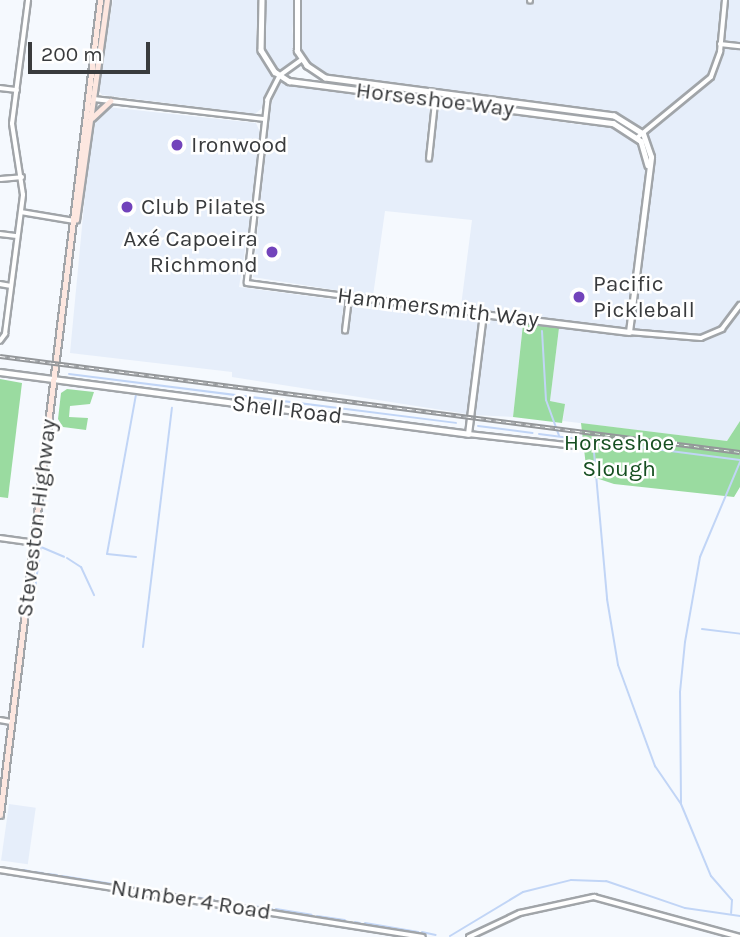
<!DOCTYPE html>
<html>
<head>
<meta charset="utf-8">
<style>
  body { margin:0 }
  #map { position:relative; width:740px; height:937px; overflow:hidden; background:#f5f9fe; font-family:Karla,sans-serif }
  div>[style] { position:absolute }
  [style*='--x'] { left:calc(var(--x)*1px); top:calc(var(--y)*1px); width:calc(var(--w)*1px); rotate:calc(var(--a)*1deg) }
  .built>* { inset:0; background:#e6eefa; transform-origin:0 0 }
  .green>* { inset:0; background:#9adba0 }
  .stream>* { height:2px; margin:-1px; padding:0 1px; transform-origin:1px; border-radius:1px; background:#c1d5f6 }
  .roads { filter:drop-shadow(2px 0 #a1a5a9) drop-shadow(-2px 0 #a1a5a9) drop-shadow(0 2px #a1a5a9) drop-shadow(0 -2px #a1a5a9) }
  .minor>* { height:3.5px; margin:-1.75px; padding:0 1.75px; transform-origin:1.75px; border-radius:1.75px; background:#fff }
  .tertiary>* { height:4.5px; margin:-2.25px; padding:0 2.25px; transform-origin:2.25px; border-radius:2.25px; background:#fff }
  .secondary>* { height:4.5px; margin:-2.25px; padding:0 2.25px; transform-origin:2.25px; border-radius:2.25px; background:#fde7e0 }
  .rail>* { height:4.5px; margin-top:-2.25px; transform-origin:0; background:repeating-linear-gradient(90deg,#fff 0 5px,#94979a 0 10px); box-sizing:border-box; border-block:2px solid #94979a }
  .dots>* { width:19px; height:19px; translate:-50% -50%; box-sizing:border-box; border:4px solid #fff; border-radius:50% }
  span { translate:-50% -50%; white-space:nowrap; text-align:center; line-height:1.15; -webkit-text-stroke:5px #fff; paint-order:stroke }
  .street-label { font-size:23px; color:#393b3d }
  .poi-label { font-size:23px; color:#393b3d }
  .left { translate:0 -50%; text-align:left }
  .right { translate:-100% -50%; text-align:right }
  .park-label { font-size:23px; color:#164f21 }
  .scale { position:absolute; left:28px; top:42px; width:122px; height:32px; box-sizing:border-box; border:4px solid #393b3d; border-top:0; padding-left:9px; font-size:21px; line-height:24px; white-space:nowrap; color:#393b3d; -webkit-text-stroke:5px #fff; paint-order:stroke }
</style>
</head>
<body>
<div id="map">
  <div class="built">
    <i style="clip-path:polygon(113px 0,260px 0,256px 34px,260px 54px,264px 52px,264px 0,295px 0,292px 35px,300px 0,740px 0,740px 421px,727px 441px,563px 421px,564px 404px,550px 401px,559px 328px,608px 334px,609px 327px,461px 306px,472px 220px,385px 211px,373px 296px,253px 277px,270px 106px,281px 82px,425px 102px,430px 110px,426px 143px,433px 144px,437px 112px,443px 105px,582px 125px,585px 111px,328px 77px,303px 57px,273px 80px,262px 108px,255px 114px,102px 95px,98px 89px)"></i>
    <i style="clip-path:polygon(107px 107px,256px 123px,260px 132px,254px 195px,239px 287px,338px 300px,343px 306px,342px 321px,349px 322px,351px 307px,359px 302px,473px 317px,478px 324px,467px 414px,232px 377px,232px 372px,70px 353px,87px 174px,96px 117px)"></i>
    <i style="clip-path:polygon(493px 319px,523px 323px,513px 417px,474px 415px,485px 327px)"></i>
    <i style="left:9px;top:804px;width:27px;height:57px;rotate:8deg"></i>
  </div>
  <div class="green">
    <i style="clip-path:polygon(523px 324px,559px 328px,550px 401px,565px 404px,562px 423px,513px 417px)"></i>
    <i style="clip-path:polygon(0 379px,22px 383px,8px 498px,0 497px)"></i>
    <i style="clip-path:polygon(67px 389px,94px 392px,90px 404px,70px 406px,69px 417px,88px 418px,86px 430px,63px 427px,58px 419px,61px 393px)"></i>
    <i style="clip-path:polygon(740px 421px,740px 487px,734px 497px,614px 484px,587px 475px,581px 423px,727px 441px)"></i>
  </div>
  <div class="stream">
    <i style="--x:542;--y:331;--w:69;--a:86.7"></i>
    <i style="--x:546;--y:400;--w:38;--a:70"></i>
    <i style="--x:69;--y:374;--w:390;--a:7.2"></i>
    <i style="--x:478;--y:426;--w:55;--a:7.3"></i>
    <i style="--x:539;--y:434;--w:203;--a:7.4"></i>
    <i style="--x:594;--y:452;--w:148;--a:84.9"></i>
    <i style="--x:607;--y:599;--w:67;--a:80.5"></i>
    <i style="--x:618;--y:665;--w:108;--a:69.9"></i>
    <i style="--x:655;--y:766;--w:46;--a:55.6"></i>
    <i style="--x:681;--y:804;--w:78;--a:67.4"></i>
    <i style="--x:711;--y:876;--w:32;--a:49"></i>
    <i style="--x:732;--y:900;--w:13;--a:94"></i>
    <i style="--x:41;--y:547;--w:25;--a:23"></i>
    <i style="--x:136;--y:557;--w:29;--a:-174"></i>
    <i style="--x:107;--y:554;--w:162;--a:-79.7"></i>
    <i style="--x:67;--y:558;--w:17;--a:33"></i>
    <i style="--x:81;--y:567;--w:31;--a:65"></i>
    <i style="--x:39;--y:562;--w:18;--a:-84"></i>
    <i style="--x:37;--y:574;--w:6;--a:-81"></i>
    <i style="--x:35;--y:591;--w:10;--a:-84"></i>
    <i style="--x:702;--y:629;--w:38;--a:7"></i>
    <i style="--x:143;--y:647;--w:241;--a:-83.1"></i>
    <i style="--x:681;--y:803;--w:111;--a:-90.5"></i>
    <i style="--x:680;--y:692;--w:50;--a:-84.3"></i>
    <i style="--x:685;--y:642;--w:86;--a:-80"></i>
    <i style="--x:700;--y:557;--w:103;--a:-67.2"></i>
    <i style="--x:24;--y:870;--w:5;--a:11"></i>
    <i style="--x:34;--y:872;--w:9;--a:6"></i>
    <i style="--x:48;--y:874;--w:9;--a:6"></i>
    <i style="--x:62;--y:876;--w:154;--a:9"></i>
    <i style="--x:219;--y:901;--w:22;--a:8"></i>
    <i style="--x:247;--y:905;--w:25;--a:9"></i>
    <i style="--x:276;--y:909;--w:36;--a:9"></i>
    <i style="--x:317;--y:916;--w:28;--a:8"></i>
    <i style="--x:355;--y:922;--w:5;--a:11"></i>
    <i style="--x:365;--y:923;--w:54;--a:9.6"></i>
    <i style="--x:422;--y:932;--w:14;--a:12"></i>
    <i style="--x:450;--y:936;--w:85;--a:-31.1"></i>
    <i style="--x:523;--y:892;--w:49;--a:-14"></i>
    <i style="--x:571;--y:880;--w:35;--a:2"></i>
    <i style="--x:606;--y:881;--w:83;--a:18.9"></i>
    <i style="--x:685;--y:908;--w:56;--a:8.3"></i>
  </div>
  <div class="roads">
    <div class="minor">
      <i style="--x:530;--y:1;--w:1;--a:-90"></i>
      <i style="--x:720;--y:44;--w:20;--a:6"></i>
      <i style="--x:302;--y:60;--w:27;--a:144"></i>
      <i style="--x:280;--y:76;--w:27;--a:117"></i>
      <i style="--x:268;--y:100;--w:184;--a:96.5"></i>
      <i style="--x:247;--y:283;--w:238;--a:7.5"></i>
      <i style="--x:0;--y:88;--w:17;--a:7"></i>
      <i style="--x:94;--y:99;--w:172;--a:6.7"></i>
      <i style="--x:638;--y:137;--w:94;--a:-39.4"></i>
      <i style="--x:711;--y:77;--w:27;--a:-70"></i>
      <i style="--x:720;--y:52;--w:52;--a:-84.5"></i>
      <i style="--x:429;--y:159;--w:65;--a:-83.9"></i>
      <i style="--x:1;--y:179;--w:21;--a:-5"></i>
      <i style="--x:21;--y:212;--w:54;--a:9.6"></i>
      <i style="--x:0;--y:234;--w:17;--a:7"></i>
      <i style="--x:0;--y:284;--w:11;--a:10"></i>
      <i style="--x:345;--y:331;--w:34;--a:-83"></i>
      <i style="--x:629;--y:332;--w:72;--a:4.8"></i>
      <i style="--x:701;--y:338;--w:23;--a:-23"></i>
      <i style="--x:722;--y:329;--w:30;--a:-53"></i>
      <i style="--x:0;--y:341;--w:9;--a:-54"></i>
      <i style="--x:5;--y:334;--w:140;--a:-82.6"></i>
      <i style="--x:23;--y:195;--w:72;--a:-98.8"></i>
      <i style="--x:12;--y:124;--w:125;--a:-82.6"></i>
      <i style="--x:468;--y:434;--w:108;--a:6.4"></i>
      <i style="--x:0;--y:538;--w:34;--a:8"></i>
      <i style="--x:0;--y:720;--w:11;--a:10"></i>
      <i style="--x:0;--y:870;--w:428;--a:9"></i>
      <i style="--x:469;--y:937;--w:56;--a:-25.2"></i>
      <i style="--x:520;--y:913;--w:76;--a:-12.2"></i>
      <i style="--x:594;--y:897;--w:151;--a:15.3"></i>
    </div>
    <div class="tertiary">
      <i style="--x:262;--y:0;--w:50;--a:91.1"></i>
      <i style="--x:261;--y:50;--w:26;--a:58"></i>
      <i style="--x:275;--y:72;--w:17;--a:33"></i>
      <i style="--x:289;--y:81;--w:327;--a:7.4"></i>
      <i style="--x:613;--y:123;--w:33;--a:33"></i>
      <i style="--x:641;--y:141;--w:25;--a:74"></i>
      <i style="--x:0;--y:372;--w:472;--a:7.5"></i>
      <i style="--x:468;--y:434;--w:121;--a:-82.9"></i>
      <i style="--x:483;--y:314;--w:147;--a:7"></i>
      <i style="--x:629;--y:332;--w:176;--a:-82.8"></i>
      <i style="--x:651;--y:157;--w:24;--a:-109"></i>
      <i style="--x:643;--y:134;--w:34;--a:-148"></i>
      <i style="--x:614;--y:116;--w:291;--a:-172.5"></i>
      <i style="--x:325;--y:78;--w:22;--a:-146"></i>
      <i style="--x:307;--y:66;--w:18;--a:-124"></i>
      <i style="--x:297;--y:51;--w:51;--a:-90"></i>
    </div>
    <div class="secondary">
      <i style="--x:92;--y:118;--w:25;--a:-43"></i>
      <i style="--x:76;--y:220;--w:222;--a:-82"></i>
      <i style="--x:0;--y:815;--w:821;--a:-83"></i>
    </div>
  </div>
  <div class="rail">
    <i style="--x:0;--y:356;--w:746;--a:7.39"></i>
  </div>
  <div class="dots">
    <i style="left:177px;top:145px;background:#7243bb"></i>
    <i style="left:127px;top:207px;background:#7243bb"></i>
    <i style="left:272px;top:252px;background:#7243bb"></i>
    <i style="left:579px;top:297px;background:#7243bb"></i>
  </div>
  <div class="street-label">
    <span style="left:435px;top:100px;rotate:7deg">Horseshoe Way</span>
    <span style="left:438px;top:308px;rotate:7deg">Hammersmith Way</span>
    <span style="left:287px;top:410px;rotate:7deg">Shell Road</span>
    <span style="left:37px;top:518px;rotate:-83deg">Steveston Highway</span>
    <span style="left:191px;top:900px;rotate:9deg">Number 4 Road</span>
  </div>
  <div class="poi-label">
    <span class="left" style="left:191px;top:145px">Ironwood</span>
    <span class="left" style="left:141px;top:207px">Club Pilates</span>
    <span class="right" style="left:258px;top:252px">Axé Capoeira<br>Richmond</span>
    <span class="left" style="left:593px;top:297px">Pacific<br>Pickleball</span>
  </div>
  <div class="park-label">
    <span style="left:619px;top:456px">Horseshoe<br>Slough</span>
  </div>
  <div class="scale">200 m</div>
</div>
</body>
</html>
